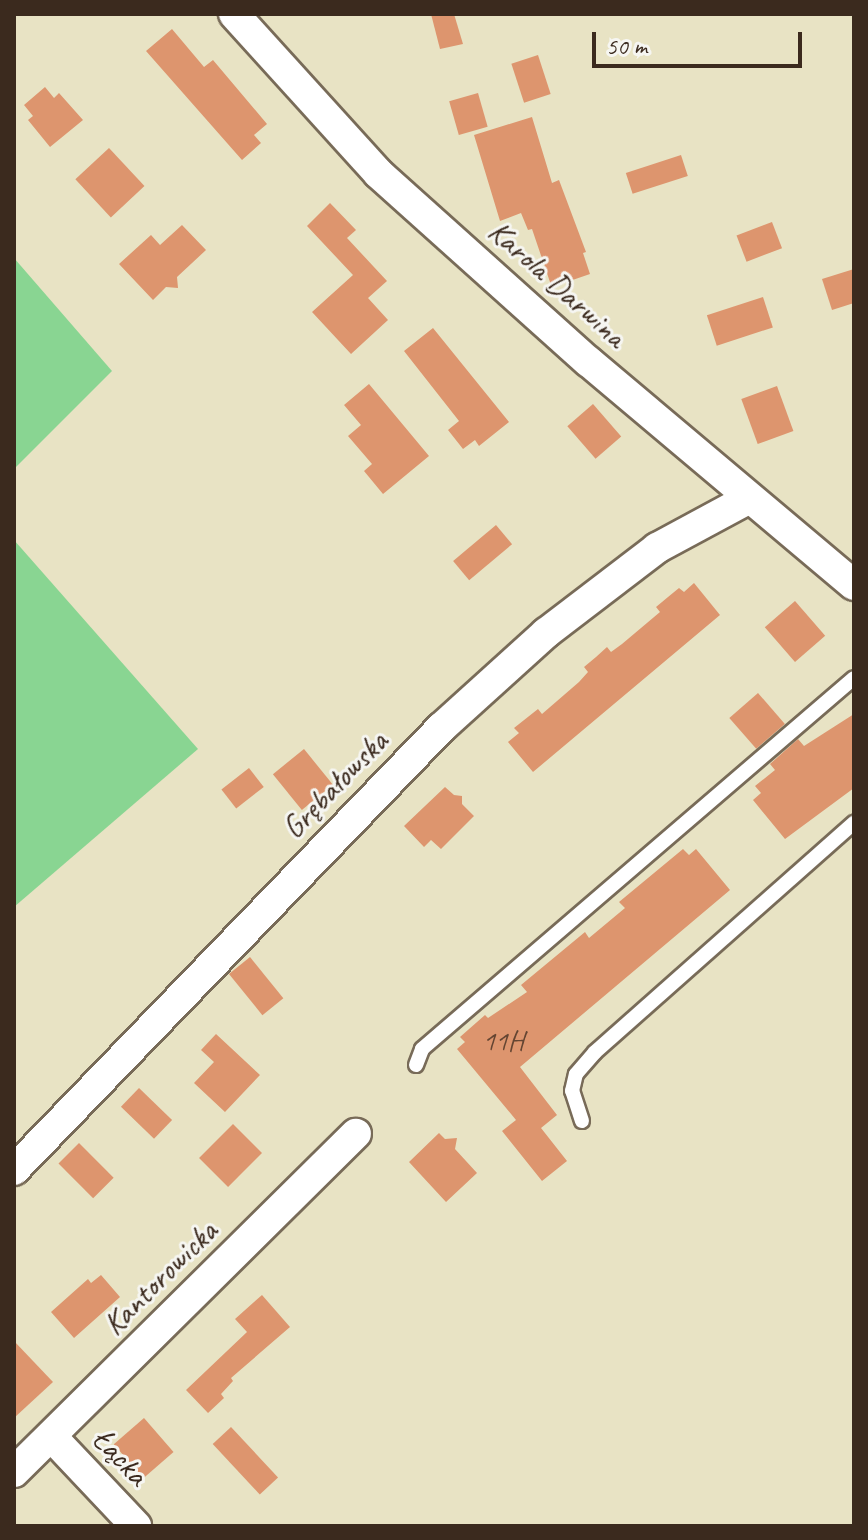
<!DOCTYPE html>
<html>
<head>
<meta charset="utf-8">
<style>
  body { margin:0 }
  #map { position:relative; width:868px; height:1540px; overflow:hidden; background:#e8e3c4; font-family:Caveat,sans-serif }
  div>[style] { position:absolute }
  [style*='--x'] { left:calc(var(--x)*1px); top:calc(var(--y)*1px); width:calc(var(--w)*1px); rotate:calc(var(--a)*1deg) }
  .green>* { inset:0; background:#89d592 }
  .building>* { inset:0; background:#dd956e; transform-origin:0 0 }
  .roads { filter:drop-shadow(2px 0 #786b58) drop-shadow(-2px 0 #786b58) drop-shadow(0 2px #786b58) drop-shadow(0 -2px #786b58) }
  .service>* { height:14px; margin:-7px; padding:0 7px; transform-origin:7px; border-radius:7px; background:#fff }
  .minor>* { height:30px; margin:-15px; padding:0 15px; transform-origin:15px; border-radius:15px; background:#fff }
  span { translate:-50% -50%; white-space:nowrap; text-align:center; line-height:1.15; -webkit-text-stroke:6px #f6f6f2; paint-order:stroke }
  .number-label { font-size:28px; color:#644532 }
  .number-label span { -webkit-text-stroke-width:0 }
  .street-label { font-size:32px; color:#3b2a1e }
  .frame { position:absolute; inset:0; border:16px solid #3b2a1e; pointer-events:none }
  .scale { position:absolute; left:592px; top:32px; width:210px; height:36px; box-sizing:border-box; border:4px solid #3b2a1e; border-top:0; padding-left:10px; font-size:24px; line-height:28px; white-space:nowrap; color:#3b2a1e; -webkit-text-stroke:6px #f6f6f2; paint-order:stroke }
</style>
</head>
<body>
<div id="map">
  <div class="green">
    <i style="clip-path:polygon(14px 258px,112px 371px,14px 469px)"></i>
    <i style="clip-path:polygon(14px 540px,198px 749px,14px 907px)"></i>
  </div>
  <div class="building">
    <i style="clip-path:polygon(431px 14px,454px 14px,463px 44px,440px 49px)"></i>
    <i style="clip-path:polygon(172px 29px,204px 67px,213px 60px,267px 124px,254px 135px,261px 143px,242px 160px,146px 51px)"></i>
    <i style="left:538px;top:55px;width:41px;height:28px;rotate:72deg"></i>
    <i style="clip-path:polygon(45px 87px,54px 98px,59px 93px,83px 120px,50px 147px,28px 120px,33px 116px,24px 105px)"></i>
    <i style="left:478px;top:93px;width:35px;height:30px;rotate:74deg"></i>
    <i style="clip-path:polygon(532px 117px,552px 183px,559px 180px,586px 252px,583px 253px,590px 274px,558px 285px,551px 285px,532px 229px,528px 230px,521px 213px,500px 221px,474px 135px)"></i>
    <i style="left:109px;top:148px;width:52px;height:46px;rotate:47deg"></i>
    <i style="left:681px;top:155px;width:22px;height:58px;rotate:72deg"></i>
    <i style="clip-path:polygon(330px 203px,356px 230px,347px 238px,387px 281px,368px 298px,388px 320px,351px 354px,312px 312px,353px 275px,307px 226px)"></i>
    <i style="left:772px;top:222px;width:28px;height:38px;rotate:69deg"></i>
    <i style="clip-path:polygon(182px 225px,206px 250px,177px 277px,178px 288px,166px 287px,153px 300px,119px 264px,151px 235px,160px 245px)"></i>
    <i style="clip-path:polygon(854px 269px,854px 303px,832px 310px,822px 279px)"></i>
    <i style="left:763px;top:297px;width:32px;height:59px;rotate:72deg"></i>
    <i style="clip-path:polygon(433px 328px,509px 422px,479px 446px,475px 440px,463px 449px,448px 430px,459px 421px,404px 351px)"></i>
    <i style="clip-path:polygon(369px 384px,429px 456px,383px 494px,364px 471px,372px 464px,348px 436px,361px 425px,344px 405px)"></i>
    <i style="left:777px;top:386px;width:48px;height:38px;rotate:70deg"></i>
    <i style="left:593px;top:404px;width:43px;height:34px;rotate:49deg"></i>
    <i style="left:496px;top:525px;width:25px;height:56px;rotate:50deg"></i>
    <i style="clip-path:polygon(694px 583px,720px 615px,533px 772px,508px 742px,519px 733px,514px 728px,538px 709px,542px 714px,579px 682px,588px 672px,584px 667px,596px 657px,607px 647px,611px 652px,622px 644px,660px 612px,656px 607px,668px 597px,679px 588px,684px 592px)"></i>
    <i style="left:795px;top:601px;width:46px;height:40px;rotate:49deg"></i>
    <i style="left:758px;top:693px;width:41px;height:38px;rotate:49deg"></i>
    <i style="clip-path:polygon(854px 714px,854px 788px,785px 839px,753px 800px,761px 793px,755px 786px,775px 770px,770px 764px,798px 739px,804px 746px)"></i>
    <i style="left:304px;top:749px;width:46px;height:40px;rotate:51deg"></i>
    <i style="left:249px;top:768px;width:24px;height:35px;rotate:52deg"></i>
    <i style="clip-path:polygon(445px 787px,454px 795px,462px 796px,462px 804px,474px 816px,441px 849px,431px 840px,424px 847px,404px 826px)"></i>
    <i style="clip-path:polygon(683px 849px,689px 855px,696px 849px,730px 890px,520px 1067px,557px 1115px,541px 1128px,567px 1161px,542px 1181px,502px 1131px,516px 1120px,457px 1049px,465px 1042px,460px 1037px,485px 1015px,488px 1018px,527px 992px,521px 985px,585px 932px,589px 938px,625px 908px,619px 902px)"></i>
    <i style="left:250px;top:957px;width:53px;height:27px;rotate:51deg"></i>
    <i style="clip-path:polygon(216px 1034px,260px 1075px,225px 1112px,194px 1083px,214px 1062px,201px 1050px)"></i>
    <i style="left:139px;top:1088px;width:46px;height:26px;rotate:44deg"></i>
    <i style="left:233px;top:1124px;width:41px;height:48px;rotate:45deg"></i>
    <i style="clip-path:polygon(439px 1133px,445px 1139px,457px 1138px,455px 1149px,477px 1173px,446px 1202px,409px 1162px)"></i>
    <i style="left:79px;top:1143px;width:49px;height:29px;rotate:45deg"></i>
    <i style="clip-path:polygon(101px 1275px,120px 1297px,74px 1338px,51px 1312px,88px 1279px,91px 1283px)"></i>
    <i style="clip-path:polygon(262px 1295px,290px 1327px,231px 1378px,233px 1381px,221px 1394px,224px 1398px,208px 1413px,186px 1390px,247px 1332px,235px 1319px)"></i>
    <i style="clip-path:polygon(14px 1341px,53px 1382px,14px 1418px)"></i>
    <i style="left:144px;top:1418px;width:45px;height:40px;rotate:49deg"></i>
    <i style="left:231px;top:1427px;width:69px;height:25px;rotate:47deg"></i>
  </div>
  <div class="roads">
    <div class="service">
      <i style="--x:416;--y:1065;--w:17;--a:-69"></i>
      <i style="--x:422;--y:1049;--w:569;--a:-40.66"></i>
      <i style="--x:582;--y:1121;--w:32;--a:-108"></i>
      <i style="--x:572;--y:1091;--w:17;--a:-77"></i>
      <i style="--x:576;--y:1074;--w:29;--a:-49"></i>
      <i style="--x:595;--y:1052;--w:346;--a:-41.5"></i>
    </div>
    <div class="minor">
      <i style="--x:234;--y:14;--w:215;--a:47.8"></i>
      <i style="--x:378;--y:173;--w:283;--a:41.9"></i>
      <i style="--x:589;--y:362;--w:346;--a:40.1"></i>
      <i style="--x:14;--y:1170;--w:615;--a:-45.99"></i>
      <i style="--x:441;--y:728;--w:142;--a:-42.1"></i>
      <i style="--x:546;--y:633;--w:140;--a:-37.4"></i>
      <i style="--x:657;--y:548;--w:103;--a:-28.3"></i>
      <i style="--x:51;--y:1436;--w:124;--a:46.6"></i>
      <i style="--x:14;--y:1472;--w:481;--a:-44.7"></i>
    </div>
  </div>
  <div class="number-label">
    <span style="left:503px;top:1041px">11H</span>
  </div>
  <div class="street-label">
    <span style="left:557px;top:284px;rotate:42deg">Karola Darwina</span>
    <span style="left:335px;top:785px;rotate:-46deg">Grębałowska</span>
    <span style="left:160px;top:1278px;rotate:-45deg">Kantorowicka</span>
    <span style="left:120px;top:1457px;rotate:47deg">Łącka</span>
  </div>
  <div class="frame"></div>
  <div class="scale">50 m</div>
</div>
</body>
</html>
